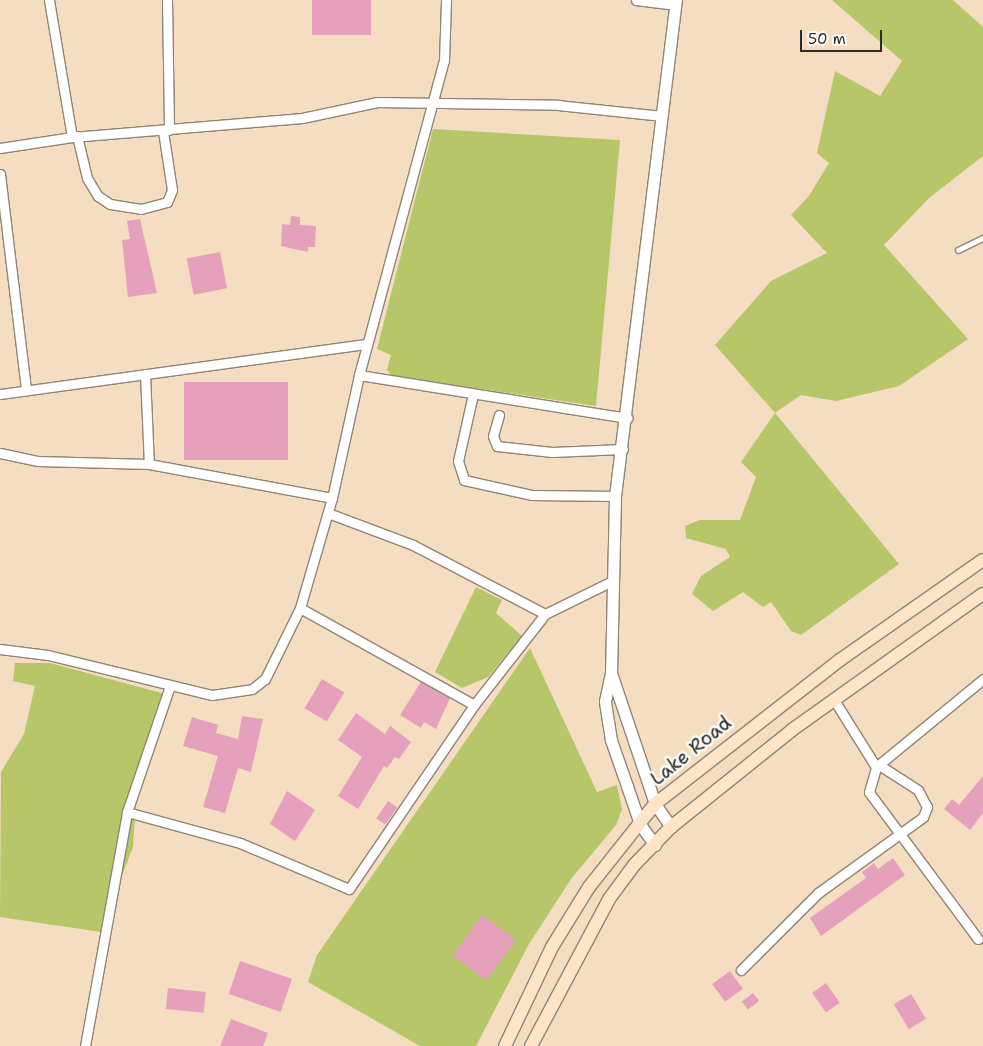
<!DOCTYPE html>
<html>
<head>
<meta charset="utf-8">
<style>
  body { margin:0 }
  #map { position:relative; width:983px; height:1046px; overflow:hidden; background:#f5ddc2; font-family:"Shantell Sans",sans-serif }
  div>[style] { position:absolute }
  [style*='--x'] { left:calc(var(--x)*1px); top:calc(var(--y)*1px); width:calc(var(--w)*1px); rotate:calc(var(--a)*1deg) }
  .green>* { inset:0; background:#b6c669 }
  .building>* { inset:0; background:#e5a1bb; transform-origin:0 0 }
  .roads { filter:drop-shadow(1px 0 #908476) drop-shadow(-1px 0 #908476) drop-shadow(0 1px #908476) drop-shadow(0 -1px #908476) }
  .service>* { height:4.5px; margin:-2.25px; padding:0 2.25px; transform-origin:2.25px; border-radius:2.25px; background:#fff }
  .minor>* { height:9px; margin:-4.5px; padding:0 4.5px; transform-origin:4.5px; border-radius:4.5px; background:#fff }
  .tertiary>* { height:11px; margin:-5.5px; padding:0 5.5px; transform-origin:5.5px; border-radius:5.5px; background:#fff }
  .secondary>* { height:12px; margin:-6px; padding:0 6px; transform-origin:6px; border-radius:6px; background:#ffe4c6 }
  span { translate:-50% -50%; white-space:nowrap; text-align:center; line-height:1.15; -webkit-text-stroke:5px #fdfcf7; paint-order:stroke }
  .street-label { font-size:19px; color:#2b2b2b }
  .scale { position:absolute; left:800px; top:30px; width:82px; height:22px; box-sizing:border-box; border:2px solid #2b2b2b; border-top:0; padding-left:6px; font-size:15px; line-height:18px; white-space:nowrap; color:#2b2b2b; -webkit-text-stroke:4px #fdfcf7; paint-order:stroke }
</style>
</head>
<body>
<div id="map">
  <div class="green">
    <i style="clip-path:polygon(832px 0,953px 0,983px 27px,983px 156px,929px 198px,884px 245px,968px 339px,899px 386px,836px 401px,801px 395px,775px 413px,899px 564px,801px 635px,791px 631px,771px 602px,763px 607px,743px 592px,713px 611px,692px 594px,701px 576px,730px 557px,726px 549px,686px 538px,685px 526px,700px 520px,740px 520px,756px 477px,741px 462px,775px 413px,715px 345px,771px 281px,827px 253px,791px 215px,809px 196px,829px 163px,817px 153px,835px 71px,880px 96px,902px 61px)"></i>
    <i style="clip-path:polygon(433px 129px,620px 140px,596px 406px,392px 376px,387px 370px,391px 355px,377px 349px)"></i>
    <i style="clip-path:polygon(476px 587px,502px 600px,496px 613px,522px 636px,488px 677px,462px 688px,435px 672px)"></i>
    <i style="clip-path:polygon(530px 648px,597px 792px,617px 785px,622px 809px,616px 825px,571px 879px,529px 944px,476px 1046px,420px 1046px,308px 982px,317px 955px)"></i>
    <i style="clip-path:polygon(15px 663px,50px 663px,169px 695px,136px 799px,133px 847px,101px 932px,0 917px,1px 772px,24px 734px,35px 686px,13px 681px)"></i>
  </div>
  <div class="building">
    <i style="left:312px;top:0;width:59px;height:35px"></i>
    <i style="clip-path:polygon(291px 216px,300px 217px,300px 225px,316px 226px,315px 247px,308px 247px,308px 252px,281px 246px,282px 224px,290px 225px)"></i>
    <i style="clip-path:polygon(140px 219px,157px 293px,128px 297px,122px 240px,130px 239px,127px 221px)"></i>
    <i style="left:220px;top:252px;width:37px;height:34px;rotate:79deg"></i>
    <i style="left:184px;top:382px;width:104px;height:78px"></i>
    <i style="left:322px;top:679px;width:26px;height:34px;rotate:31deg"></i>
    <i style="clip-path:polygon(421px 682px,450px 698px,436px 729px,424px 722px,421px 728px,400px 715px)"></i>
    <i style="clip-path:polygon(356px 713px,385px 734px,390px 726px,411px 742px,399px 759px,395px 757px,387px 768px,384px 766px,358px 809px,338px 796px,362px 757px,338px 740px)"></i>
    <i style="clip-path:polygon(242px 716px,263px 719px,251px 772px,238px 768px,225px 813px,203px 807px,218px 756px,183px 746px,192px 717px,218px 725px,216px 733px,238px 739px)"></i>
    <i style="clip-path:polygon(983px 776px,983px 813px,970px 830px,944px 809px,952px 799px,959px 805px)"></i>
    <i style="clip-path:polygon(287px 791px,315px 810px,295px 841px,270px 824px)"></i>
    <i style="left:388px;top:801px;width:11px;height:21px;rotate:34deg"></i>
    <i style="clip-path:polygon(893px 858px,905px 875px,821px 936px,810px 918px,866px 878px,862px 872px,874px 863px,878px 869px)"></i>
    <i style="left:482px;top:915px;width:42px;height:50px;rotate:36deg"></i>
    <i style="left:240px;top:961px;width:55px;height:35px;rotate:19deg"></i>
    <i style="left:730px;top:971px;width:22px;height:22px;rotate:54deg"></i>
    <i style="left:826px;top:983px;width:24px;height:17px;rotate:55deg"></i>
    <i style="left:168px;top:988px;width:38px;height:21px;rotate:6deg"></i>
    <i style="left:753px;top:993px;width:10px;height:14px;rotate:53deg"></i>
    <i style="left:911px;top:994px;width:29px;height:20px;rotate:59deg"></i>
    <i style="clip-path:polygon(231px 1019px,268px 1033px,263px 1046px,220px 1046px)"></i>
  </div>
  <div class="roads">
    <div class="service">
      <i style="--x:958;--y:250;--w:28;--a:-26"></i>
    </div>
    <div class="minor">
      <i style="--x:49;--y:0;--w:139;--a:80.5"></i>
      <i style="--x:167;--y:0;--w:130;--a:89.1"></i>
      <i style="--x:636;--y:0;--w:40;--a:7.1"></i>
      <i style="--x:77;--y:136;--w:43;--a:76.6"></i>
      <i style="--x:87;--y:178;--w:21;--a:59"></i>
      <i style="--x:98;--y:196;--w:14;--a:34"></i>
      <i style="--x:110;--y:204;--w:31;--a:9"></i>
      <i style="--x:141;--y:209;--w:27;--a:-15"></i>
      <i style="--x:167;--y:202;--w:13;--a:-67"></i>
      <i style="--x:172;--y:190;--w:60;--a:-98.7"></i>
      <i style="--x:0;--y:148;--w:73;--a:-8.7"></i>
      <i style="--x:72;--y:137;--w:231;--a:-4.7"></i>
      <i style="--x:302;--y:118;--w:77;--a:-12"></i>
      <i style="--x:377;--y:102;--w:181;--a:0.9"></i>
      <i style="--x:558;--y:105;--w:105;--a:6"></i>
      <i style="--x:0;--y:174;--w:218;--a:83.1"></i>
      <i style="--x:145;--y:374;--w:90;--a:87.5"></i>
      <i style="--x:359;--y:375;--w:272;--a:9.1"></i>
      <i style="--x:0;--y:394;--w:370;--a:-7.8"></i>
      <i style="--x:473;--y:394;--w:69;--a:102.6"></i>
      <i style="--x:458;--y:461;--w:20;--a:72"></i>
      <i style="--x:464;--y:480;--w:70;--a:12.4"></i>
      <i style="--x:532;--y:495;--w:83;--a:0.7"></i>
      <i style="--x:499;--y:415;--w:22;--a:106"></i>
      <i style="--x:493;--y:436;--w:11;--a:68"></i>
      <i style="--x:497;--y:446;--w:55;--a:6.2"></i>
      <i style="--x:552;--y:452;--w:71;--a:-2.4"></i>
      <i style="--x:0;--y:453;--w:39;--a:12"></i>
      <i style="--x:38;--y:461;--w:111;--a:1.5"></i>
      <i style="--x:149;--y:464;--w:186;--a:10.5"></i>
      <i style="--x:328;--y:513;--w:91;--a:20.6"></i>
      <i style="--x:413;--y:545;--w:149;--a:27.6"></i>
      <i style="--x:300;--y:608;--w:199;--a:29.1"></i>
      <i style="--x:0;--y:649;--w:48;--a:7.1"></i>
      <i style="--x:48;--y:655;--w:169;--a:13.7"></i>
      <i style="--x:212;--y:695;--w:40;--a:-8.5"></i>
      <i style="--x:252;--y:689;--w:16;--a:-38"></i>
      <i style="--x:265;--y:679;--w:79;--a:-63.8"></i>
      <i style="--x:300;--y:608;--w:115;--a:-73.8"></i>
      <i style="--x:332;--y:498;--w:126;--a:-77.6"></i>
      <i style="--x:359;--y:375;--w:325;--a:-74.9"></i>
      <i style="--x:444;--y:61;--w:61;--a:-88.1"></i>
      <i style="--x:834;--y:700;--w:79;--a:57.9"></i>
      <i style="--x:127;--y:812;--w:117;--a:15.3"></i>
      <i style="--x:240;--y:843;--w:118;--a:22.9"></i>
      <i style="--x:349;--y:889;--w:222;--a:-55.8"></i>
      <i style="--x:474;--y:705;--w:115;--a:-52"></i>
      <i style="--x:545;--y:614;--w:72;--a:-26.2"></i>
      <i style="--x:978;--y:939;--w:183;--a:-126.6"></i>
      <i style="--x:869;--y:792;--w:26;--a:-74"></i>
      <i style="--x:876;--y:767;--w:139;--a:-39.4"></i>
      <i style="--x:741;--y:970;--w:109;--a:-45"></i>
      <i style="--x:818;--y:893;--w:130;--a:-35.9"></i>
      <i style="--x:923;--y:817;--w:11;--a:-68"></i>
      <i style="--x:927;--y:807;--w:19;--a:-118"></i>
      <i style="--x:918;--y:790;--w:46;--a:-147.3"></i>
      <i style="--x:85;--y:1046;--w:238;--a:-79.8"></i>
      <i style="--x:127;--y:812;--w:133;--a:-71.2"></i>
    </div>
    <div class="tertiary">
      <i style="--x:611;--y:673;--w:138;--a:71.4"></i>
      <i style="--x:655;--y:804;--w:28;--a:55"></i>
      <i style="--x:655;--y:845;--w:26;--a:-126"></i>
      <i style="--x:640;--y:824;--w:40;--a:-108.9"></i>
      <i style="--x:627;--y:786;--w:49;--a:-109.2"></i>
      <i style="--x:611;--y:740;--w:39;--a:-99"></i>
      <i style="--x:605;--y:701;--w:29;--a:-78"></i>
      <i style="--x:611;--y:673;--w:177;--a:-88.7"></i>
      <i style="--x:615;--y:496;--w:500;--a:-83"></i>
    </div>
    <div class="secondary">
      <i style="--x:505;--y:1046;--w:110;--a:-64.6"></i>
      <i style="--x:552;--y:947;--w:70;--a:-58.3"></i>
      <i style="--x:589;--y:887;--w:106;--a:-51.5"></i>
      <i style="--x:655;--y:804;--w:234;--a:-37.9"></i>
      <i style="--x:840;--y:660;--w:174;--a:-35"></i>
      <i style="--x:531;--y:1046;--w:166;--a:-62"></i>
      <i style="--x:609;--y:899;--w:44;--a:-53.4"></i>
      <i style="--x:635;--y:864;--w:52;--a:-45.8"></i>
      <i style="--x:671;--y:827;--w:155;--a:-38.7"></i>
      <i style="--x:792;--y:730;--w:234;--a:-35.5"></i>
    </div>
  </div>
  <div class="street-label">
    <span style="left:691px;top:751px;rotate:-39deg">Lake Road</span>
  </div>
  <div class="scale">50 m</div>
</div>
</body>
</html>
